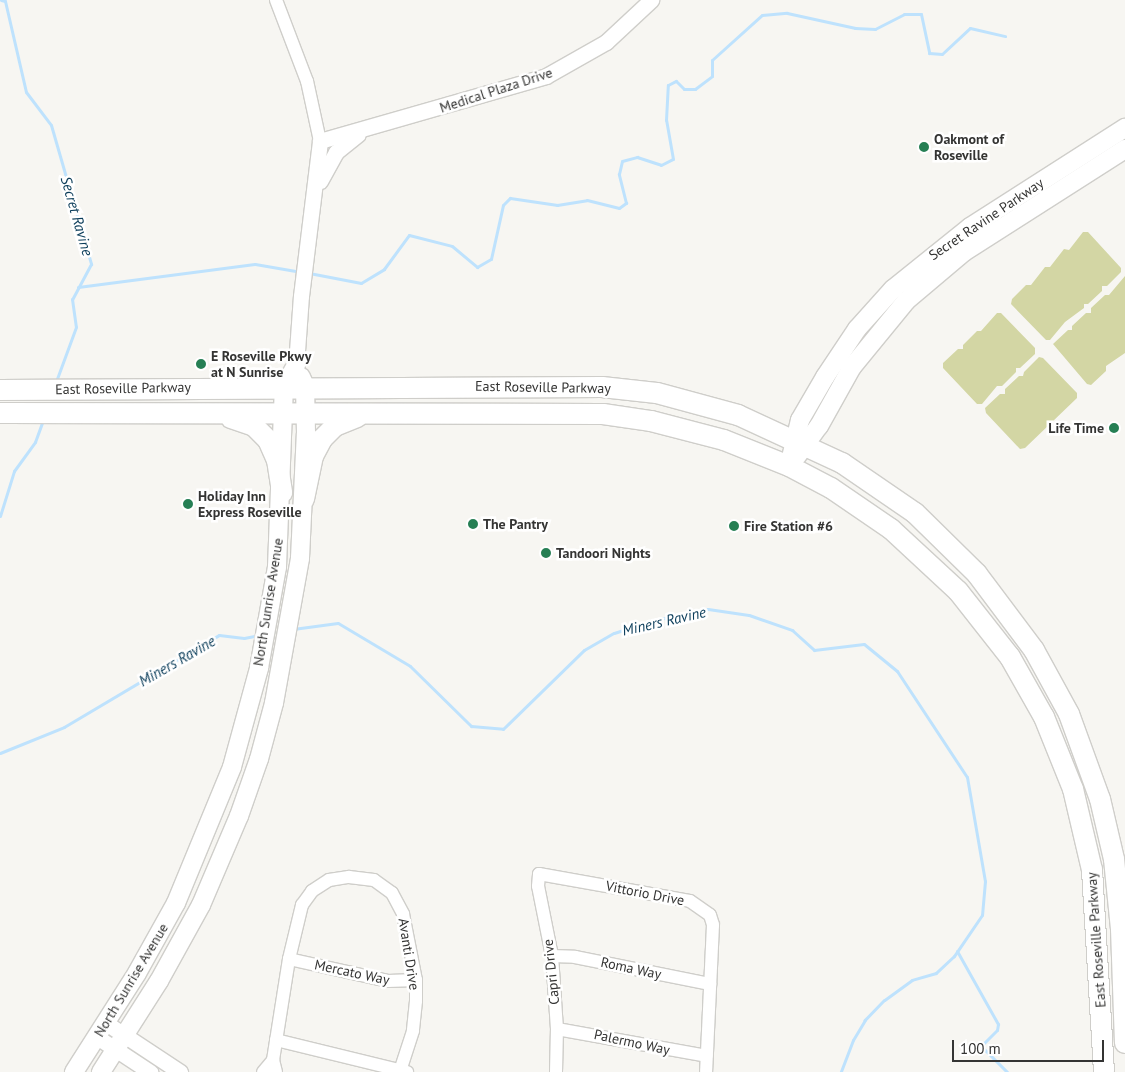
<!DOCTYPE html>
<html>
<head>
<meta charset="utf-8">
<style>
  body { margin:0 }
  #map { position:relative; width:1125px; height:1072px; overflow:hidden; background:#f7f6f2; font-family:"PT Sans",sans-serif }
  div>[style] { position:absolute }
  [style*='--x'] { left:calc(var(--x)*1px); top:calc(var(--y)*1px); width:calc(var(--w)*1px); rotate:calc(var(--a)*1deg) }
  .green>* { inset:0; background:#d3d6a4 }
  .stream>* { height:3px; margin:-1.5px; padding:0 1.5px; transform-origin:1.5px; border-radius:1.5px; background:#bee2fd }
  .roads { filter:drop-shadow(1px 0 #cfceca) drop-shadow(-1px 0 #cfceca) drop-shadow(0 1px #cfceca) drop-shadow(0 -1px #cfceca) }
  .minor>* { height:12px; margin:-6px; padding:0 6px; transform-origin:6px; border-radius:6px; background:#fff }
  .tertiary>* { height:15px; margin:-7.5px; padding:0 7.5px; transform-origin:7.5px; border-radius:7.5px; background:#fff }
  .secondary>* { height:18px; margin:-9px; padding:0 9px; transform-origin:9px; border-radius:9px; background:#fff }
  .primary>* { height:20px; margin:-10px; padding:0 10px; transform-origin:10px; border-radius:10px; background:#fff }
  .dots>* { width:14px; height:14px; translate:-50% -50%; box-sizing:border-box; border:2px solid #fff; border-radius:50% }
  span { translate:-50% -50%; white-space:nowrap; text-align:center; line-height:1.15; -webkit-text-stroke:5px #fff; paint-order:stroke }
  .street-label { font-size:14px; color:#343433 }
  .poi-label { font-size:14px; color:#343433; font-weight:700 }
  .left { translate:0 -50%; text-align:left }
  .right { translate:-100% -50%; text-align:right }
  .water-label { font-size:15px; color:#0a3c59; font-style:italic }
  .scale { position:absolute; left:952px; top:1040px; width:152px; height:22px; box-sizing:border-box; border:2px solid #343433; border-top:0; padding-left:6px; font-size:15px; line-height:18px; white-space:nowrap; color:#343433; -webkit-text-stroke:4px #fff; paint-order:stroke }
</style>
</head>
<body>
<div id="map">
  <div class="green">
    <i style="clip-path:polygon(1083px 232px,1088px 232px,1121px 268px,1121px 272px,1107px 286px,1102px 286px,1102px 291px,1088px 304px,1084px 304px,1084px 308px,1065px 322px,1050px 340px,1046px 340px,1011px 304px,1012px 299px,1026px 285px,1031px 285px,1045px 267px,1050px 267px,1064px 249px,1069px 250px)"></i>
    <i style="clip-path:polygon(1125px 276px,1125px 353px,1106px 366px,1106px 371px,1091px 385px,1087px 384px,1053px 344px,1068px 330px,1072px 330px,1072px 326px,1086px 313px,1091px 313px,1091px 308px,1105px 295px,1109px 295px)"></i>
    <i style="clip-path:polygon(997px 313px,1001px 313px,1035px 348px,1035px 354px,1020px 368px,1016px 368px,1016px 372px,1002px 386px,997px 386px,982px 404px,977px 404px,943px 368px,943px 363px,958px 349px,963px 349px,963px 345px,977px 331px,981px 331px)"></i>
    <i style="clip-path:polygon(1039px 357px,1043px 358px,1077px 393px,1077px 398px,1025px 448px,1020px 449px,986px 413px,985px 408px,1000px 394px,1005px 394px,1005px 389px,1019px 376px,1023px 376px,1024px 372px)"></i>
  </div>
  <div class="stream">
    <i style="--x:1;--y:0;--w:4;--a:14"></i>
    <i style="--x:5;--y:1;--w:93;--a:77"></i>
    <i style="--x:26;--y:92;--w:41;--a:52.9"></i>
    <i style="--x:51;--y:125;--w:145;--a:73.9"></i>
    <i style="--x:91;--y:264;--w:40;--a:118"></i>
    <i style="--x:72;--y:299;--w:28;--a:82"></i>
    <i style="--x:76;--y:327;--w:61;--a:110.2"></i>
    <i style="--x:309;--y:273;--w:53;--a:10.9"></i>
    <i style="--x:361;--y:283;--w:27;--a:-31"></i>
    <i style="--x:384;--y:269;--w:42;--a:-53.7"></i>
    <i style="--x:409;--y:235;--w:44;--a:14.3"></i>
    <i style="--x:452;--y:246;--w:33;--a:40"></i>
    <i style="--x:477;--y:267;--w:16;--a:-30"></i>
    <i style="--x:491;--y:259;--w:55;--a:-77.5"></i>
    <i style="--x:503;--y:205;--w:10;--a:-45"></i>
    <i style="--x:510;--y:198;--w:48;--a:8.5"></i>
    <i style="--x:557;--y:205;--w:30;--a:-9"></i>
    <i style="--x:587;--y:200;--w:33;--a:14"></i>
    <i style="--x:619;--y:208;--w:9;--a:-36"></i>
    <i style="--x:626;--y:203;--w:30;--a:-104"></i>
    <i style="--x:619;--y:174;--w:13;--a:-77"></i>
    <i style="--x:622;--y:161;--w:16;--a:-15"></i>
    <i style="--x:637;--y:157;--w:25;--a:18"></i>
    <i style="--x:661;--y:165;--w:13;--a:-27"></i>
    <i style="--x:673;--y:159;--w:40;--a:-100"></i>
    <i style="--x:666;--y:120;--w:35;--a:-87"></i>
    <i style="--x:668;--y:85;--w:9;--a:-27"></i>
    <i style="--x:676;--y:81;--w:11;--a:45"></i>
    <i style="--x:684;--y:89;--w:11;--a:0"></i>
    <i style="--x:695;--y:89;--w:21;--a:-37"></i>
    <i style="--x:712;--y:76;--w:16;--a:-90"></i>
    <i style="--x:712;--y:60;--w:67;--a:-42"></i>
    <i style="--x:762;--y:15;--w:25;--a:-5"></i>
    <i style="--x:787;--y:13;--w:70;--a:12.4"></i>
    <i style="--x:855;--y:28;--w:20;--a:3"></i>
    <i style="--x:875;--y:29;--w:33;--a:-27"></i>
    <i style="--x:904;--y:14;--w:17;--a:0"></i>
    <i style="--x:921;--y:14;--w:40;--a:78"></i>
    <i style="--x:929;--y:53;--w:13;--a:4"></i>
    <i style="--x:942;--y:54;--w:38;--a:-43"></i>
    <i style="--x:970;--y:28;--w:36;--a:13"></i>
    <i style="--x:78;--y:287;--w:178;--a:-7.4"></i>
    <i style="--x:255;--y:264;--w:47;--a:9.9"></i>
    <i style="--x:0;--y:516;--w:47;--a:-72.7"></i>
    <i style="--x:14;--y:471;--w:36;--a:-54"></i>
    <i style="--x:35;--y:442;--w:23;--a:-70"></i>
    <i style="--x:293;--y:629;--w:45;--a:-7.6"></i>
    <i style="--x:338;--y:623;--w:84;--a:30.8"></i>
    <i style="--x:410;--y:666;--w:86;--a:44.5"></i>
    <i style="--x:471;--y:726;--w:32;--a:5"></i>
    <i style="--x:503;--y:729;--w:113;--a:-44.3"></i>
    <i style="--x:584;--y:650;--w:34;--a:-30"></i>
    <i style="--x:614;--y:633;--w:38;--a:-18"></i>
    <i style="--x:650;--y:621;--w:59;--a:-11.7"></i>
    <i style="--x:708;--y:609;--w:41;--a:8.3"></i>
    <i style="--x:749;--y:615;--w:46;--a:19.2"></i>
    <i style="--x:792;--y:630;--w:30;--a:42"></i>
    <i style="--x:814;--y:650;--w:50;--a:-6.8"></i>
    <i style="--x:864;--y:644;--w:43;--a:39.3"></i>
    <i style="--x:897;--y:671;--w:127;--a:56.6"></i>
    <i style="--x:967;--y:777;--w:106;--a:80.2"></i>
    <i style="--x:985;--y:881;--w:34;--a:95"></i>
    <i style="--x:982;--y:915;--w:50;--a:124.3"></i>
    <i style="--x:954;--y:956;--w:25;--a:137"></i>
    <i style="--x:936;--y:973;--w:25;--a:164"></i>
    <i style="--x:912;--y:980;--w:34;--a:144"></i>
    <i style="--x:884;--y:1000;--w:28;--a:134"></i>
    <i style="--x:865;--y:1020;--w:23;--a:121"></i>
    <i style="--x:853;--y:1040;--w:34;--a:111"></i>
    <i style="--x:0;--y:753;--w:69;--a:-22.1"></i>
    <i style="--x:64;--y:727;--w:180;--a:-30.7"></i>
    <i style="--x:219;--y:635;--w:25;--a:7"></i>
    <i style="--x:244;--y:638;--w:16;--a:-11"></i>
    <i style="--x:957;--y:951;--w:84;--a:60.7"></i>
    <i style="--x:998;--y:1024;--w:6;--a:99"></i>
    <i style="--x:997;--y:1030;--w:23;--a:135"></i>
    <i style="--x:981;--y:1046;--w:37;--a:45"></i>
  </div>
  <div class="roads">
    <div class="minor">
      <i style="--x:276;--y:0;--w:87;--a:69.1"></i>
      <i style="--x:307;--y:81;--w:61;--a:77.8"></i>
      <i style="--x:552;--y:956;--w:23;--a:2"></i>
      <i style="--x:575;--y:957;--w:138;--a:11.3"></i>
      <i style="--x:289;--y:959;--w:101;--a:12.5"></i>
      <i style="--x:388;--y:981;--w:28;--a:-2"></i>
      <i style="--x:557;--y:1029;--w:152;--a:10.2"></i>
      <i style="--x:276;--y:1040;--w:135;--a:13.7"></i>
      <i style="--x:263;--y:1072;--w:16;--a:-50"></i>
      <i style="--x:276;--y:1072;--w:12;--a:-104"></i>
      <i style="--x:273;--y:1060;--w:102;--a:-81"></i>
      <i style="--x:289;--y:959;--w:56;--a:-76.5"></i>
      <i style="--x:302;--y:905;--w:17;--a:-54"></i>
      <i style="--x:312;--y:891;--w:20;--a:-33"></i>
      <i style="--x:329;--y:880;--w:20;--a:-9"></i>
      <i style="--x:349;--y:877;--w:25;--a:7"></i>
      <i style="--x:374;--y:880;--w:22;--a:36"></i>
      <i style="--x:392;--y:893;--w:24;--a:62"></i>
      <i style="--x:403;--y:914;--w:67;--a:78.9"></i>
      <i style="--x:416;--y:980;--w:21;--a:90"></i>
      <i style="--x:416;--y:1001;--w:30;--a:96"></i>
      <i style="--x:413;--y:1031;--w:39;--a:108"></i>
      <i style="--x:556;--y:1072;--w:43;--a:-88.7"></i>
      <i style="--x:557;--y:1029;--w:73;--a:-93.9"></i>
      <i style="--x:552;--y:956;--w:71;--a:-101.3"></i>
      <i style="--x:538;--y:886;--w:12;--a:-85"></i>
      <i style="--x:539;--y:874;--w:153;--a:10.1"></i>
      <i style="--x:690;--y:901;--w:24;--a:35"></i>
      <i style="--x:710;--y:915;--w:10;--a:73"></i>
      <i style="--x:713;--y:925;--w:147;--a:92.7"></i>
    </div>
    <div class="tertiary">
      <i style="--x:320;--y:181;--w:33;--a:-61"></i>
      <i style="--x:336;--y:152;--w:28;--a:-39"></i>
      <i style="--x:296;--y:365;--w:69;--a:-85.9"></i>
      <i style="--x:301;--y:296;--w:156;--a:-83"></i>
      <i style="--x:320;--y:141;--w:235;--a:-16"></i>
      <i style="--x:546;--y:76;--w:69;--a:-29.5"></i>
      <i style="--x:606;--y:42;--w:62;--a:-43"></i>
      <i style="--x:106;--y:1023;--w:89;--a:33.5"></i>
      <i style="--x:97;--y:1037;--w:64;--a:33.4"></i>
    </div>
    <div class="secondary">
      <i style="--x:797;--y:456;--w:37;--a:-54"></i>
      <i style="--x:819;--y:426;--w:68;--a:-60.8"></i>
      <i style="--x:852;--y:367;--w:85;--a:-50.7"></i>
      <i style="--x:906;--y:301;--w:76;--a:-40.2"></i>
      <i style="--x:964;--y:252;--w:191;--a:-32.6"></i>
      <i style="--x:789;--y:466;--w:47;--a:-76.6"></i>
      <i style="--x:800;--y:420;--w:50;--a:-59.8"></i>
      <i style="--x:825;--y:377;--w:58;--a:-56.3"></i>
      <i style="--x:857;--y:329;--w:54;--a:-48"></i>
      <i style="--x:893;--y:289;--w:99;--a:-38.8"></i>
      <i style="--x:970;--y:227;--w:184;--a:-32.6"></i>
      <i style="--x:74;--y:1072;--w:117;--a:-57.5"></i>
      <i style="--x:137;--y:973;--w:80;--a:-60.9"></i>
      <i style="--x:176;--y:903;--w:147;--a:-67.6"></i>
      <i style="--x:232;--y:767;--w:103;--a:-74.7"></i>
      <i style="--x:259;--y:668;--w:103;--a:-79.9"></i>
      <i style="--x:277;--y:567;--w:180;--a:-87.8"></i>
      <i style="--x:284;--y:387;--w:25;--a:-61"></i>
      <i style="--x:101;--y:1072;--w:108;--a:-57.5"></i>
      <i style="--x:159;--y:981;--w:87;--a:-61.1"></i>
      <i style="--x:201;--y:905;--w:97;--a:-66.9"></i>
      <i style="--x:239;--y:816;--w:60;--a:-70.7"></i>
      <i style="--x:259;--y:759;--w:58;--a:-75"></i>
      <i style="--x:274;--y:703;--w:147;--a:-79.8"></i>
      <i style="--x:300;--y:558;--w:125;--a:-87.3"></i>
      <i style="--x:306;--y:433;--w:47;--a:-91.2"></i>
      <i style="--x:305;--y:386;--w:10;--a:-114"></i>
    </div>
    <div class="primary">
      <i style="--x:0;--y:390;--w:602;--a:-0.29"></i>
      <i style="--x:602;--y:387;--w:55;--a:6.2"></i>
      <i style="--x:657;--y:393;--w:84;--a:15.2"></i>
      <i style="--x:738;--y:415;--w:115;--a:24.8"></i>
      <i style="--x:842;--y:463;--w:88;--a:34.4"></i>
      <i style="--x:915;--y:513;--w:87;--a:44.5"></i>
      <i style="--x:977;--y:574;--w:95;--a:53.1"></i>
      <i style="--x:1034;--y:650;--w:73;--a:61.3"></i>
      <i style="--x:1069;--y:714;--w:90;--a:70"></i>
      <i style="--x:1100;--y:799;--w:62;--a:76.9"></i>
      <i style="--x:1114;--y:859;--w:70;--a:84.3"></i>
      <i style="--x:1121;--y:929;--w:114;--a:88"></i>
      <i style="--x:0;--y:413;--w:603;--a:0.1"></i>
      <i style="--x:603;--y:414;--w:49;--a:8.3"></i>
      <i style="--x:651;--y:421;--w:75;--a:14.6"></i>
      <i style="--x:724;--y:440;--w:70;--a:21.8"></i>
      <i style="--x:789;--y:466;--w:47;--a:27.6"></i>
      <i style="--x:831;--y:488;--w:73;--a:34.3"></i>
      <i style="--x:891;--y:529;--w:91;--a:42.8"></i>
      <i style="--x:958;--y:591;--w:84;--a:51.8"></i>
      <i style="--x:1010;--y:657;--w:69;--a:60.5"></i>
      <i style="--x:1044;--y:717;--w:78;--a:68.1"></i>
      <i style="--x:1073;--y:789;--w:83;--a:76.8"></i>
      <i style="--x:1092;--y:870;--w:202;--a:86.6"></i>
      <i style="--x:231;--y:418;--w:24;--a:19"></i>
      <i style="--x:254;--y:426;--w:20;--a:45"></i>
      <i style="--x:268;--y:440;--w:22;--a:66"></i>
      <i style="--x:277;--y:460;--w:33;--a:81"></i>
      <i style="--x:304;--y:499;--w:44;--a:-78.2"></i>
      <i style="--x:313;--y:456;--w:19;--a:-62"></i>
      <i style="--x:322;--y:439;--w:18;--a:-45"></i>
      <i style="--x:335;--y:426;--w:24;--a:-22"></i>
    </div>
  </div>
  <div class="dots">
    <i style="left:924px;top:147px;background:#267f54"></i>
    <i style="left:201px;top:364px;background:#267f54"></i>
    <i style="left:1114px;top:428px;background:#267f54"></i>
    <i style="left:188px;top:504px;background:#267f54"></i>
    <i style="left:473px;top:524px;background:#267f54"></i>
    <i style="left:734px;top:526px;background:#267f54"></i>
    <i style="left:546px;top:553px;background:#267f54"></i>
  </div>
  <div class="street-label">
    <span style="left:496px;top:90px;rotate:-18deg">Medical Plaza Drive</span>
    <span style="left:986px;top:219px;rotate:-34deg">Secret Ravine Parkway</span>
    <span style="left:543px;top:387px;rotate:1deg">East Roseville Parkway</span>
    <span style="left:123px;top:388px;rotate:-1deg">East Roseville Parkway</span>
    <span style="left:268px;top:602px;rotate:-81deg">North Sunrise Avenue</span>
    <span style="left:645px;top:893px;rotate:11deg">Vittorio Drive</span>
    <span style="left:1096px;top:940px;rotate:-94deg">East Roseville Parkway</span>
    <span style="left:409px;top:954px;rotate:81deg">Avanti Drive</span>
    <span style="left:631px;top:968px;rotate:12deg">Roma Way</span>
    <span style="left:352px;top:972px;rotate:12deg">Mercato Way</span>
    <span style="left:551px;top:972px;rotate:-96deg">Capri Drive</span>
    <span style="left:131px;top:980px;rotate:-59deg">North Sunrise Avenue</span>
    <span style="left:632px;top:1042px;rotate:12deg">Palermo Way</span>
  </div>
  <div class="poi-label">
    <span class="left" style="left:934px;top:147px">Oakmont of<br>Roseville</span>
    <span class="left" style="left:211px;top:364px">E Roseville Pkwy<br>at N Sunrise</span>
    <span class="right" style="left:1104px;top:428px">Life Time</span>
    <span class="left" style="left:198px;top:504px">Holiday Inn<br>Express Roseville</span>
    <span class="left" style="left:483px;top:524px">The Pantry</span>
    <span class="left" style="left:744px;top:526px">Fire Station #6</span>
    <span class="left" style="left:556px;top:553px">Tandoori Nights</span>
  </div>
  <div class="water-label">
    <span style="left:77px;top:216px;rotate:74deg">Secret Ravine</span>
    <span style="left:664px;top:621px;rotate:-13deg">Miners Ravine</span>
    <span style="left:177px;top:661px;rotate:-30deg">Miners Ravine</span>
  </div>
  <div class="scale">100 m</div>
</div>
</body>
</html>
